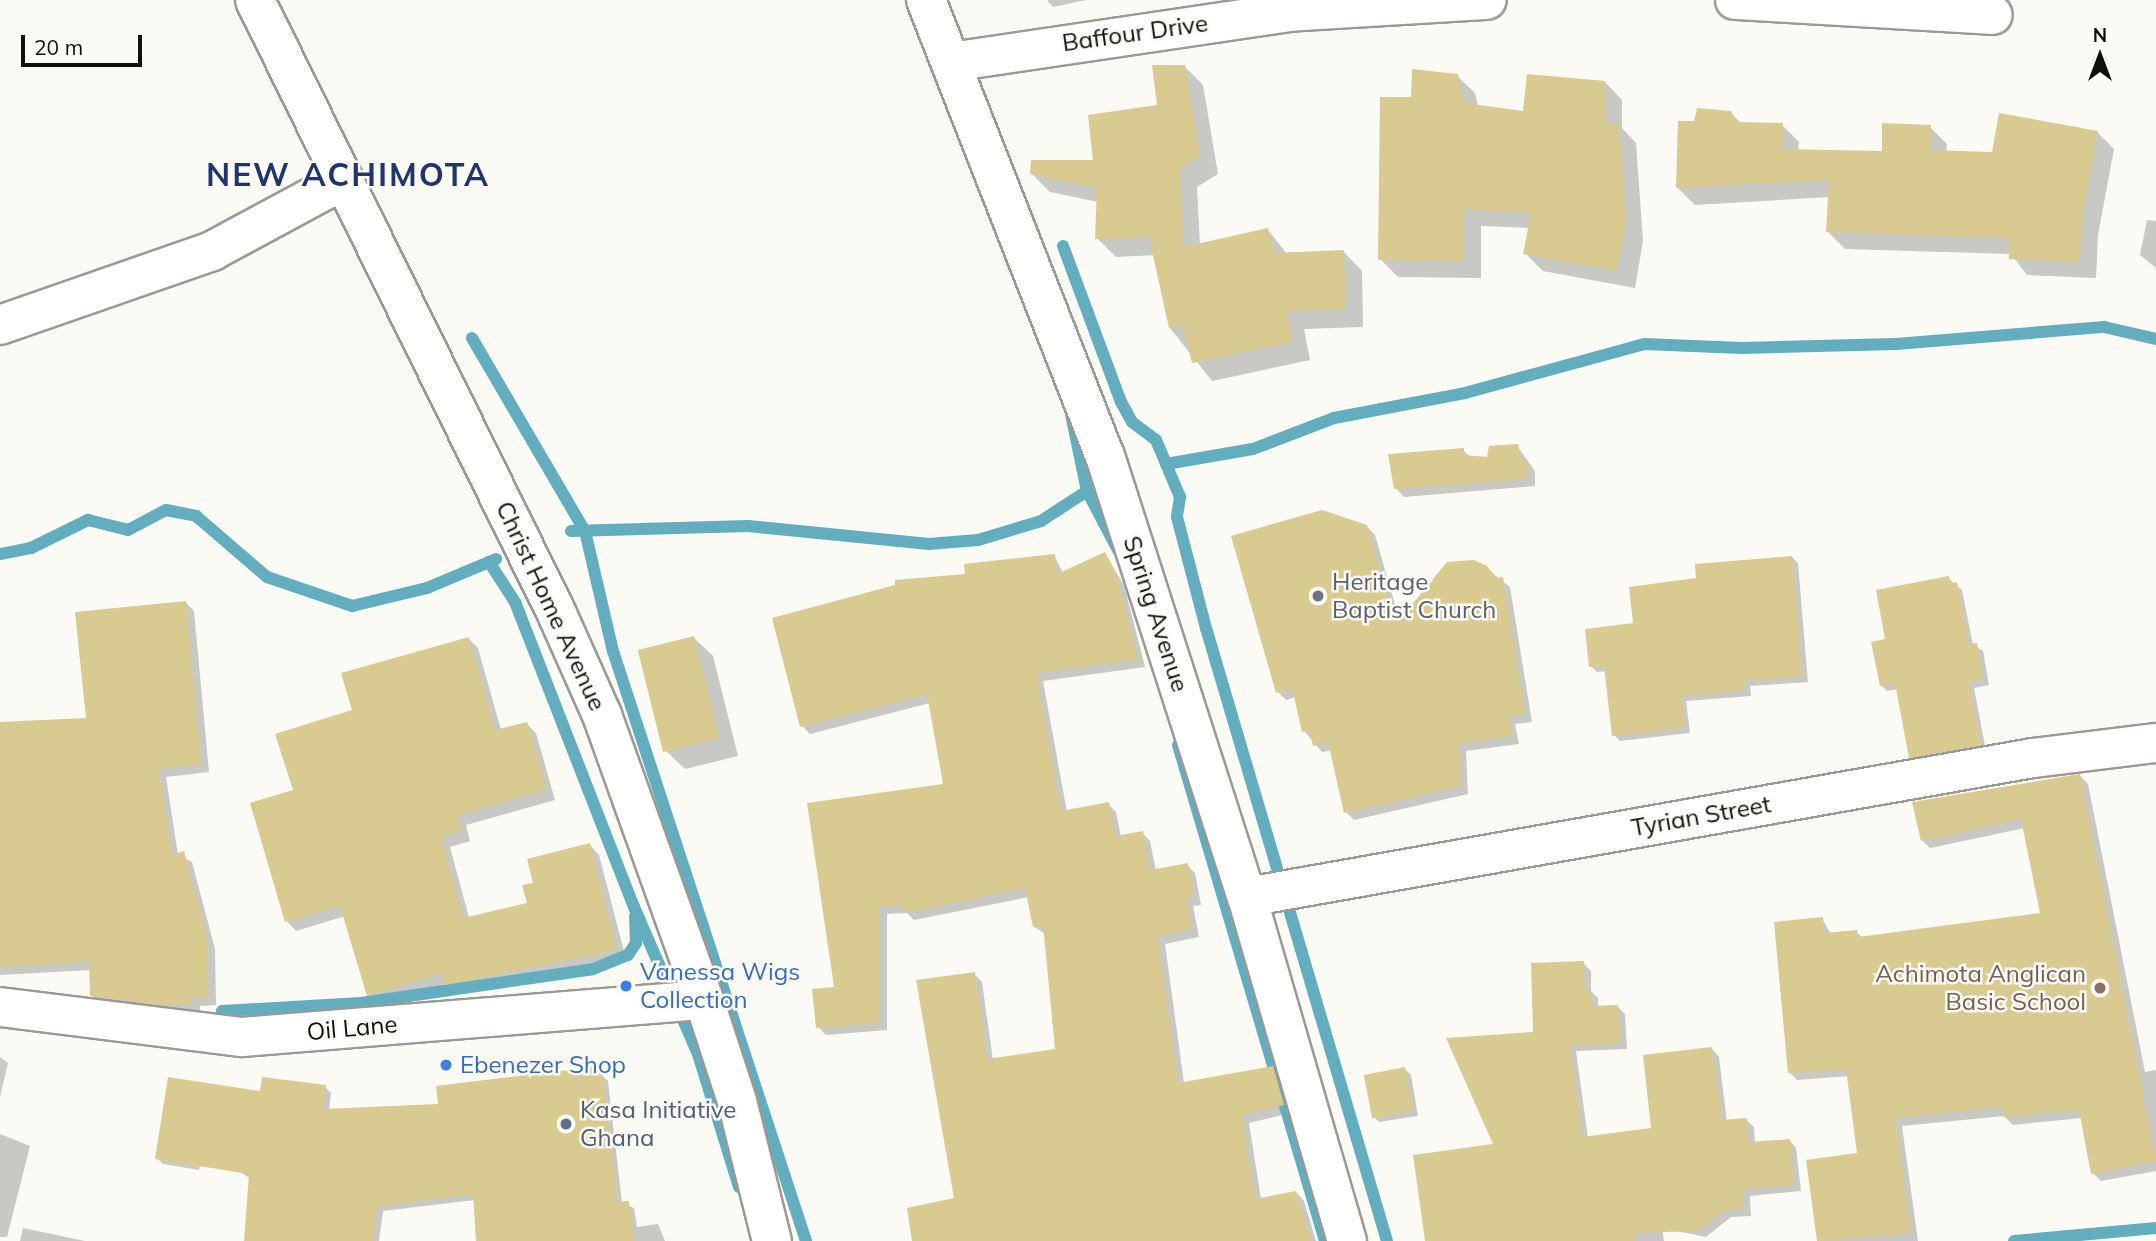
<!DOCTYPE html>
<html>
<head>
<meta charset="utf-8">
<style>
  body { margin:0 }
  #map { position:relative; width:2156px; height:1241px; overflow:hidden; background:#fbfaf5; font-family:Mulish,sans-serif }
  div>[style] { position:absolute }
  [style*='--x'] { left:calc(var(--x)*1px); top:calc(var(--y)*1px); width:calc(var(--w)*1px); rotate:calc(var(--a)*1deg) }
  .shadow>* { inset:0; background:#0003 }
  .stream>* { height:12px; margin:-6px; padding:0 6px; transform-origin:6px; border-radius:6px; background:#62aebe }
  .building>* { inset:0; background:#d9ca8f; transform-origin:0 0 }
  .roads { filter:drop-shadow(2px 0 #9a9994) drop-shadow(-2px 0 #9a9994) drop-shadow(0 2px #9a9994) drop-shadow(0 -2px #9a9994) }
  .street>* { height:38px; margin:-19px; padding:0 19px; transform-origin:19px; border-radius:19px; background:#fff }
  .dots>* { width:19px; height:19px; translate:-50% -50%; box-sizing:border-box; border:4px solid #fbfaf5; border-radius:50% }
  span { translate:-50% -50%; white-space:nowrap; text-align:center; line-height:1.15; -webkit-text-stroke:5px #fbfaf5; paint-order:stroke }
  .street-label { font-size:24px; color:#11100f }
  .worship-label { font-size:24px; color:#5b616d }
  .left { translate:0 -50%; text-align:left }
  .shop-label { font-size:24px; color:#366cbe }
  .education-label { font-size:24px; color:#785e54 }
  .right { translate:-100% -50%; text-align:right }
  .service-label { font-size:24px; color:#4e5e75 }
  .district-label { font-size:32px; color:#1f356c; font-weight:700; letter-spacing:2px }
  .north { position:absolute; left:2065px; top:21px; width:70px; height:70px; -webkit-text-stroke:5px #fbfaf5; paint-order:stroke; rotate:0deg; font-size:19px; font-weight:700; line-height:28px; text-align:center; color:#11100f }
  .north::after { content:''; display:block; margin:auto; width:24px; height:32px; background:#11100f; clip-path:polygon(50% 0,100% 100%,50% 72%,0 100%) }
  .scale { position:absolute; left:21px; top:35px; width:121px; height:32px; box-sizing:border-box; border:4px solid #11100f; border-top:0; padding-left:9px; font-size:21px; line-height:24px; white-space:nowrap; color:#11100f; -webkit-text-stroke:5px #fbfaf5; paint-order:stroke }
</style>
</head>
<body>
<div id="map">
  <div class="shadow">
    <i style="clip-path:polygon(1047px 0,1086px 0,1053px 7px)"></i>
    <i style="clip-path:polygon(1184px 66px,1203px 85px,1218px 174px,1197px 187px,1200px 245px,1268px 230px,1287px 254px,1344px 252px,1362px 271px,1363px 327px,1304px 329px,1310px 360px,1212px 381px,1170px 328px,1155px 255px,1116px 257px,1097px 238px,1098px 202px,1050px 192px,1032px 174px,1095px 162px,1159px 107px)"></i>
    <i style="clip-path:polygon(1457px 76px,1475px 93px,1478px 106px,1525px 113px,1605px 82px,1622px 100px,1622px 128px,1636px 143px,1643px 241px,1635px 288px,1543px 271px,1525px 253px,1530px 228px,1481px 226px,1481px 278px,1398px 277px,1380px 259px,1412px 99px)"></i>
    <i style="clip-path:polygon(1730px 112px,1742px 124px,1782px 125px,1799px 142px,1798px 151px,1884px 153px,1930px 127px,1947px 144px,1946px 152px,1993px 154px,2097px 132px,2114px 149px,2098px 235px,2096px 278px,2027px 275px,2011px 254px,1845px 249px,1828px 232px,1830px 197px,1695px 205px,1678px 188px,1696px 122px)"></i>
    <i style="clip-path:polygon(2147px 220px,2156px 221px,2156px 268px,2140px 255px)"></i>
    <i style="clip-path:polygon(1517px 446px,1535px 471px,1535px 486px,1404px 497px,1396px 488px,1463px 450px,1471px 458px,1488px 459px)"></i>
    <i style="clip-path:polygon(1366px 526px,1375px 535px,1400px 622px,1486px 568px,1510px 587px,1532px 722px,1515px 724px,1519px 744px,1466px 751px,1468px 794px,1354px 820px,1346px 812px,1332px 750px,1322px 752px,1304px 731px,1296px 697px,1286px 700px,1278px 692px)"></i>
    <i style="clip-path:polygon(1105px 554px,1124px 585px,1145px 667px,1043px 681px,1067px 812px,1108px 804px,1116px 812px,1121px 837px,1142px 833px,1150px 841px,1156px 871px,1187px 865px,1195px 873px,1201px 905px,1193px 906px,1199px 937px,1165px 944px,1184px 1083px,1273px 1068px,1281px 1076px,1291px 1113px,1249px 1123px,1261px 1199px,1296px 1192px,1304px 1201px,1316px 1241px,914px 1241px,956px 1199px,974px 974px,982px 982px,993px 1060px,1057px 1050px,1046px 934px,1034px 927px,1029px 897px,914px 920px,907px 913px,887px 914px,887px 1030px,826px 1035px,818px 1027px,836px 989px,809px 805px,945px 785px,930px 703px,810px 734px,802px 726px,967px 575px,1054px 555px,1063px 573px)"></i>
    <i style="clip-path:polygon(1792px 557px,1798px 563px,1808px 682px,1750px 686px,1751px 696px,1686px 701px,1690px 733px,1620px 741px,1614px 735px,1607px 671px,1597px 672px,1591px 666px,1635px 624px,1698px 580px)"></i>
    <i style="clip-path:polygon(1948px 578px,1962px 590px,1973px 645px,1983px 651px,1989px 685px,1974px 688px,1986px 751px,1917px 763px,1911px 757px,1898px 689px,1887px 691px,1881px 685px,1887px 641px)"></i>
    <i style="clip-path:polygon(186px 603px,194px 611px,209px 772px,166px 777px,178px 855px,192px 862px,215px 949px,216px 1005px,200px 1006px,200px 1012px,172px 1013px,100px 1004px,92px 995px,91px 970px,0 975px,0 724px,87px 719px)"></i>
    <i style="clip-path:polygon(694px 638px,713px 656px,738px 756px,685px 769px,666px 751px)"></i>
    <i style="clip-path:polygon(469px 639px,478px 648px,501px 730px,526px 723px,536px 733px,555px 800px,466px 825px,470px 841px,450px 847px,469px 918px,529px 904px,536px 884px,590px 845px,599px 855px,626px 959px,456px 994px,446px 984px,378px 1005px,368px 995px,345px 916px,296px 931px,287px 921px,295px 791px,354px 711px)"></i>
    <i style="clip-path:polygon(2080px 776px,2088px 784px,2145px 1072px,2156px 1070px,2156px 1171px,2101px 1181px,2093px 1173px,2082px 1118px,2013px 1125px,2004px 1116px,1902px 1126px,1918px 1241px,1819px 1241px,1808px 1161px,1859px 1155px,1849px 1076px,1797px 1080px,1789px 1072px,1822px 919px,1831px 934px,1856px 932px,1863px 938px,2042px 914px,2025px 828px,1930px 848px,1922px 840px)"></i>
    <i style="clip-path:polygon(1583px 963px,1591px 971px,1591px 991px,1598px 998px,1598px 1007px,1617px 1006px,1625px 1014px,1627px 1049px,1576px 1051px,1588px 1138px,1653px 1130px,1712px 1049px,1719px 1057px,1727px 1122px,1746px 1120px,1754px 1127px,1755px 1143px,1789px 1140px,1796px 1148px,1801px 1191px,1750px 1196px,1751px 1216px,1731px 1217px,1706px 1237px,1662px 1228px,1664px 1241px,1427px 1241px,1496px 1145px,1535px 1033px)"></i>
    <i style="clip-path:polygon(0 1057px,8px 1063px,0 1097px)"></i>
    <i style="clip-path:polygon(594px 1069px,608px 1081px,622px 1203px,634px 1208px,637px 1227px,658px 1224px,665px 1241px,478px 1241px,475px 1200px,383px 1211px,379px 1241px,246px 1241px,253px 1180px,238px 1171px,261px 1093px,325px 1087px,331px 1093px,329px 1111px,439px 1105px)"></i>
    <i style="clip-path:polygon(1405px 1069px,1411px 1075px,1418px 1116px,1379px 1122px,1373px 1116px)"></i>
    <i style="clip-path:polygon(218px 1091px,199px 1170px,163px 1164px,157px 1158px)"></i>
    <i style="clip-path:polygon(0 1134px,30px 1146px,7px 1237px,0 1237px)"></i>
    <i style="clip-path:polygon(23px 1228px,85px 1241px,20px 1241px)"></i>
  </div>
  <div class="stream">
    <i style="--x:1063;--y:246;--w:166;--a:69.6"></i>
    <i style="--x:1121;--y:402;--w:23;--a:61"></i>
    <i style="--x:1132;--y:422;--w:30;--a:37"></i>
    <i style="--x:1156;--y:440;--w:62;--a:67.2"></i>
    <i style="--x:1180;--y:497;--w:20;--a:99"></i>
    <i style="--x:1177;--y:517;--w:115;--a:75.4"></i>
    <i style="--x:1206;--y:628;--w:639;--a:73.55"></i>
    <i style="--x:472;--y:338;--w:224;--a:59.7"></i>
    <i style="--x:585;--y:531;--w:123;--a:76.9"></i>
    <i style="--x:613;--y:651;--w:621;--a:71.89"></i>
    <i style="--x:1071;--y:414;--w:79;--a:78.3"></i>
    <i style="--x:1087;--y:491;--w:67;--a:62.3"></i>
    <i style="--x:1166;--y:464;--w:88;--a:-9.8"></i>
    <i style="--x:1253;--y:449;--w:87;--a:-20.9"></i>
    <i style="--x:1334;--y:418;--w:133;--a:-10.8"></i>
    <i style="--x:1465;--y:393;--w:186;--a:-15.3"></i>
    <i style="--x:1644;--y:344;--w:98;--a:2.3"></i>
    <i style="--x:1742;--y:348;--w:154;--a:-1.5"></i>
    <i style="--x:1896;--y:344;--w:209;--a:-4.7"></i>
    <i style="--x:2104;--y:327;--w:53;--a:13"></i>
    <i style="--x:571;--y:531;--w:177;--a:-1.6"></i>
    <i style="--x:748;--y:526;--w:182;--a:5.7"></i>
    <i style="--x:929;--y:544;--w:49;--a:-4.7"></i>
    <i style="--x:978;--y:540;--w:66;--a:-16.8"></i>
    <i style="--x:1041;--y:521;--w:55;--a:-33.1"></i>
    <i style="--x:0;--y:554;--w:32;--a:-11"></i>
    <i style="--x:31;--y:548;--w:64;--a:-26.2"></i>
    <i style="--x:88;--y:520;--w:41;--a:14"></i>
    <i style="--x:128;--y:530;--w:43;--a:-27.8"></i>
    <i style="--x:166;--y:510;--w:31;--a:11"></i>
    <i style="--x:196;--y:516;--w:94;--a:40.7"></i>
    <i style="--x:267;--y:577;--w:90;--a:18.8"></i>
    <i style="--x:352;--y:606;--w:77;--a:-13.5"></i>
    <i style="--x:427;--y:588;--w:75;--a:-22.8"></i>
    <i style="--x:489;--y:562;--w:48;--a:57"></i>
    <i style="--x:515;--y:602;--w:327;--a:68.7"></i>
    <i style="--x:634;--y:907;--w:160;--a:66.5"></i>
    <i style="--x:698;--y:1054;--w:139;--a:72.9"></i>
    <i style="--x:1178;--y:745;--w:517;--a:73.49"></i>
    <i style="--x:222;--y:1011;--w:139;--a:-3.3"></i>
    <i style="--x:361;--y:1003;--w:234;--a:-8.3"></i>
    <i style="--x:593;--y:969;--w:38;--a:-22"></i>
    <i style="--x:628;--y:955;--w:14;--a:-56"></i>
    <i style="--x:636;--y:943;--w:27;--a:-92"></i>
    <i style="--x:2014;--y:1241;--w:143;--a:-5.2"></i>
  </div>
  <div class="building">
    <i style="clip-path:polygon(1152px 65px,1185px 65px,1200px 156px,1180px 168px,1183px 247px,1268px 228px,1274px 253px,1344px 250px,1346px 309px,1286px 311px,1293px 342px,1192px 363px,1183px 325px,1169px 328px,1149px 237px,1095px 239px,1097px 188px,1030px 174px,1031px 160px,1093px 160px,1088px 115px,1157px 105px)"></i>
    <i style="clip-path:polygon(1412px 69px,1458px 74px,1464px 103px,1523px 111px,1527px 74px,1605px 81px,1605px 122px,1619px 123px,1626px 222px,1617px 271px,1523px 254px,1531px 213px,1464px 209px,1464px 261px,1378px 260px,1380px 97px,1411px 97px)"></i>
    <i style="clip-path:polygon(1697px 108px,1731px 111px,1736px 122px,1783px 123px,1781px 149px,1882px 151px,1882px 123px,1931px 125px,1930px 150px,1992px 152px,1999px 113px,2098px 131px,2082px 218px,2080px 262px,2009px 259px,2009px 238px,1826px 232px,1829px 180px,1676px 188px,1678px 121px,1694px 121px)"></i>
    <i style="clip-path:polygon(1518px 444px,1522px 461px,1527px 461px,1527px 479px,1394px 489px,1388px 454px,1464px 448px,1464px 455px,1487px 457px,1489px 446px)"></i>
    <i style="clip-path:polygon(1322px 510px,1367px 525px,1396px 624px,1447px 562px,1474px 560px,1487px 566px,1496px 578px,1503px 577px,1525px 714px,1509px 716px,1512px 736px,1459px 744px,1461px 786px,1344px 813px,1328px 742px,1313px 746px,1309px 730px,1302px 732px,1292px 688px,1276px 693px,1231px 536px)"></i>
    <i style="clip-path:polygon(1105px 552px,1117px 575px,1138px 659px,1036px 673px,1061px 811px,1109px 802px,1115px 836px,1143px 831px,1150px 870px,1188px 863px,1194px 897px,1186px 898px,1192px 929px,1157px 936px,1178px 1083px,1273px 1066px,1284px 1105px,1242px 1115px,1255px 1199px,1296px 1191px,1311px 1241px,912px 1241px,907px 1208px,954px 1198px,916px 980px,975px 972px,987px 1059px,1055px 1049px,1043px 925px,1033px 927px,1025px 888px,905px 913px,903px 905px,879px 907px,879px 1023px,816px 1028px,812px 989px,834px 987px,807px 803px,943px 784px,927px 694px,800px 727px,772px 618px,895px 585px,895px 580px,965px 574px,964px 564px,1055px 554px,1057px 574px)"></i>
    <i style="clip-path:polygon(1792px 556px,1802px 676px,1745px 681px,1746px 690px,1681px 696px,1685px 728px,1612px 736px,1604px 666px,1589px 667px,1585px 629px,1633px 623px,1629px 587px,1696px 578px,1695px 564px)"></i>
    <i style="clip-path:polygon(1949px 576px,1950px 584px,1957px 582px,1969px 644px,1977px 643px,1984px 679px,1969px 682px,1981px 745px,1909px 758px,1895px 683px,1880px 686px,1871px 642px,1885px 639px,1876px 590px)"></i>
    <i style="clip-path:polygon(186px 601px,201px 764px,159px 769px,172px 855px,184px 851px,207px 939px,208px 997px,192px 998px,192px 1004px,162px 1005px,90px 996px,89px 961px,0 967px,0 722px,86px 718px,75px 612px)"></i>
    <i style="left:694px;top:636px;width:105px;height:58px;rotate:76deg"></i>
    <i style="clip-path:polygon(469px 637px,495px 730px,527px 722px,547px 790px,457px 815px,462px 831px,441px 837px,463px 918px,527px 903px,522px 885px,533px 883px,527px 859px,590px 843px,617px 950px,445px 985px,443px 973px,367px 996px,340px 906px,285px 922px,250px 803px,293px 790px,275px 734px,352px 710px,341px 673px)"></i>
    <i style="clip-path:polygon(2080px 774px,2156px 1161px,2091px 1174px,2079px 1110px,2003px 1117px,2002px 1107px,1895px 1118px,1911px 1233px,1817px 1241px,1806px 1160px,1857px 1153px,1846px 1069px,1788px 1073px,1774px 922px,1823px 917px,1824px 933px,1857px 930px,1858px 937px,2040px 913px,2021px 819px,1921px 841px,1912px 802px)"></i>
    <i style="clip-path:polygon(1584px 961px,1585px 989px,1591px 989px,1592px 1006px,1618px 1005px,1620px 1043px,1570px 1045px,1582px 1137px,1651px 1128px,1643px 1055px,1712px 1047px,1722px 1120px,1747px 1118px,1749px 1142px,1790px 1139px,1794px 1185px,1743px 1189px,1744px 1209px,1723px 1211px,1698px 1231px,1635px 1233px,1636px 1241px,1425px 1241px,1413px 1155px,1493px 1144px,1446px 1038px,1533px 1032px,1531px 963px)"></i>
    <i style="clip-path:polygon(594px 1067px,595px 1074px,603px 1073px,617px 1202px,629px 1201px,634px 1241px,476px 1241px,473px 1194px,377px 1206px,373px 1241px,244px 1241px,249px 1174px,155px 1159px,168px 1077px,260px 1091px,262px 1077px,326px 1085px,323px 1109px,438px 1104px,436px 1086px)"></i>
    <i style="left:1405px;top:1067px;width:44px;height:42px;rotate:79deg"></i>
  </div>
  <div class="roads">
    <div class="street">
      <i style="--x:255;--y:0;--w:684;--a:63.81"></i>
      <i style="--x:557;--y:614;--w:111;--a:66"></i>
      <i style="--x:602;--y:715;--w:303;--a:70.3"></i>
      <i style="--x:704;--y:1000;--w:106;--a:71.9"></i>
      <i style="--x:737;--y:1101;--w:144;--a:76"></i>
      <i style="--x:926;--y:0;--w:490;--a:68.6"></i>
      <i style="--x:1105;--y:456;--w:463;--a:72.2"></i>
      <i style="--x:1247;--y:897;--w:358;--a:73.8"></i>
      <i style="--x:1735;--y:0;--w:258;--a:3.3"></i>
      <i style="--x:951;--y:62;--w:341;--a:-8.4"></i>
      <i style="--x:1288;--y:12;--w:199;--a:-3.5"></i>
      <i style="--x:0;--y:325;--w:225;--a:-19.2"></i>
      <i style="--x:212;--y:251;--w:150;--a:-28.3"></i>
      <i style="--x:1247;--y:897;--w:798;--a:-10.03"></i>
      <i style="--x:2033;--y:758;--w:124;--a:-7"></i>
      <i style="--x:0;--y:1007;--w:244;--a:7.1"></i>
      <i style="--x:242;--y:1037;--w:463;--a:-4.6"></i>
    </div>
  </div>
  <div class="dots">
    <i style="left:1318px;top:596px;background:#6b7280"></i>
    <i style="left:626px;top:986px;background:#3f7fe0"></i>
    <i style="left:2100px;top:988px;background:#8d6e63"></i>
    <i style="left:446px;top:1065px;background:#3f7fe0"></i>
    <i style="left:566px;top:1124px;background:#5c6f8a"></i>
  </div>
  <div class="street-label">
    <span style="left:1135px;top:33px;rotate:-8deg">Baffour Drive</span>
    <span style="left:551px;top:606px;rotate:65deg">Christ Home Avenue</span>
    <span style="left:1156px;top:614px;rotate:72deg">Spring Avenue</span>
    <span style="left:1701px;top:816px;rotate:-10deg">Tyrian Street</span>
    <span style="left:352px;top:1028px;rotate:-5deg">Oil Lane</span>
  </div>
  <div class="worship-label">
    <span class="left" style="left:1332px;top:596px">Heritage<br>Baptist Church</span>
  </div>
  <div class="shop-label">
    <span class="left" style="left:640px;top:986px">Vanessa Wigs<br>Collection</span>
    <span class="left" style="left:460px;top:1065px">Ebenezer Shop</span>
  </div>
  <div class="education-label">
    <span class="right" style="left:2086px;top:988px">Achimota Anglican<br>Basic School</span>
  </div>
  <div class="service-label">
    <span class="left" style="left:580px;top:1124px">Kasa Initiative<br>Ghana</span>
  </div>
  <div class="district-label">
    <span style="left:348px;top:174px">NEW ACHIMOTA</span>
  </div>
  <div class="north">N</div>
  <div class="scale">20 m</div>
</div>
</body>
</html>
